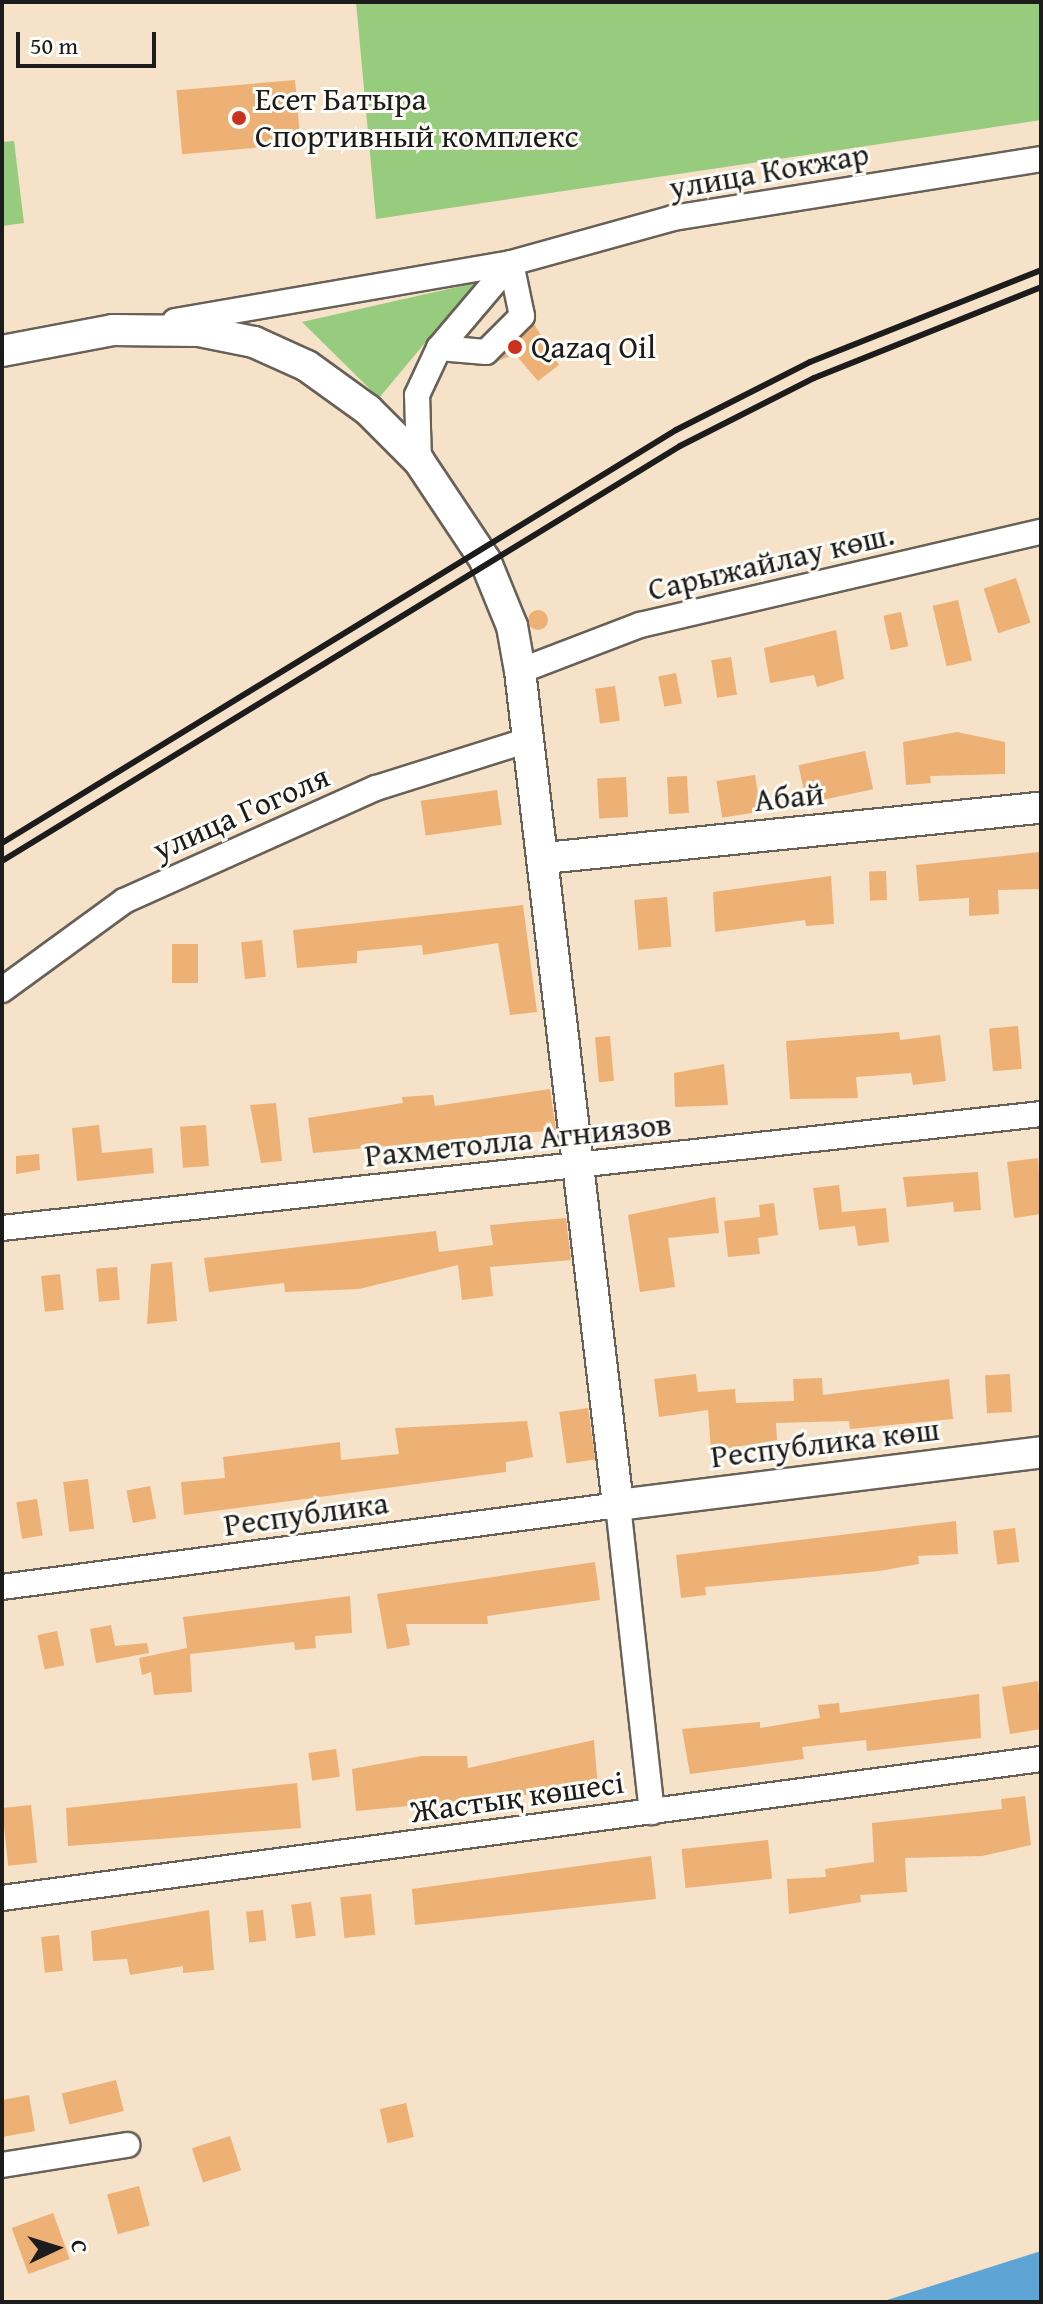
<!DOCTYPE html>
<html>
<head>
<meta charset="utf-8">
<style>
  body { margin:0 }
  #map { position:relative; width:1043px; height:2304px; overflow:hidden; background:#f5e2c8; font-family:"Gentium Book Plus",serif }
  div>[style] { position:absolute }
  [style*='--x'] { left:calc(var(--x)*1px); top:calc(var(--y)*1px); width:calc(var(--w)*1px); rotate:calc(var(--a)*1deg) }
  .green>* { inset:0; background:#97cb7d }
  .water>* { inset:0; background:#5ea4d4 }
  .building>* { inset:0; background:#edb176; transform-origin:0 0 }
  .round { border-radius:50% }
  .roads { filter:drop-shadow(2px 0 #686158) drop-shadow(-2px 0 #686158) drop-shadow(0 2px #686158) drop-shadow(0 -2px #686158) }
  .minor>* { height:24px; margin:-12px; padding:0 12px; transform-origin:12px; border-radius:12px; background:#fff }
  .major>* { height:30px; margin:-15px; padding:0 15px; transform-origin:15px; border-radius:15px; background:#fff }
  .rail>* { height:6px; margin:-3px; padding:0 3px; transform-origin:3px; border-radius:3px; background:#1c1c1c }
  .dots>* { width:22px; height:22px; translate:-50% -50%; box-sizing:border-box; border:4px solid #fdfcf7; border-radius:50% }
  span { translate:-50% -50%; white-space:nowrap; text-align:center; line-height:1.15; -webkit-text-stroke:6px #fdfcf7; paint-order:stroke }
  .poi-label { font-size:32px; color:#1c1c1c }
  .left { translate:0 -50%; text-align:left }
  .street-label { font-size:32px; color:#1c1c1c }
  .frame { position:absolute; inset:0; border:4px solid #1c1c1c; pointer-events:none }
  .north { position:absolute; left:16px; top:2208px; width:80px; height:80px; -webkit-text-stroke:6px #fdfcf7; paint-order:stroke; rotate:86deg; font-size:22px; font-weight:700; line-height:32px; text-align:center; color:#1c1c1c }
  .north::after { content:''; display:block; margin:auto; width:28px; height:36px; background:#1c1c1c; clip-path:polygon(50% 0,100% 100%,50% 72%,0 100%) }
  .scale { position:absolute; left:16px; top:32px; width:140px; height:36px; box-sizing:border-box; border:4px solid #1c1c1c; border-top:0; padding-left:10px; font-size:24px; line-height:28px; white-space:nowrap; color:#1c1c1c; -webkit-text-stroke:6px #fdfcf7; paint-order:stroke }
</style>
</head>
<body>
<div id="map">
  <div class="green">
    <i style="clip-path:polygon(356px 2px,1041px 2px,1041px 120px,376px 219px)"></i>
    <i style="clip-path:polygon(14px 141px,24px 223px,2px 226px,2px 142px)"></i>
    <i style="clip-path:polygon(475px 283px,379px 398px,302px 322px)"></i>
  </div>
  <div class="water">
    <i style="clip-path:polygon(1041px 2251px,1041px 2302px,881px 2302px)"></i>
  </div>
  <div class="building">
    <i style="left:295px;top:80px;width:64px;height:119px;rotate:85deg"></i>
    <i style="clip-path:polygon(534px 324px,559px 365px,538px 381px,515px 354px,498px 361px)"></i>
    <i style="left:1016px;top:578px;width:47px;height:34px;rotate:72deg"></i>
    <i style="left:958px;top:600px;width:62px;height:26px;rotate:77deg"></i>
    <i class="round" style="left:528px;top:610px;width:20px;height:20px"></i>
    <i style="left:901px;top:612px;width:35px;height:18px;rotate:78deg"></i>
    <i style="clip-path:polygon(836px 630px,844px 679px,817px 687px,814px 675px,770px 683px,764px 648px)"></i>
    <i style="left:731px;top:657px;width:38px;height:20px;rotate:81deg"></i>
    <i style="left:676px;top:673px;width:31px;height:18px;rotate:79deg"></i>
    <i style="left:615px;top:686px;width:35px;height:20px;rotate:82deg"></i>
    <i style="clip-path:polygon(957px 732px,1005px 742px,1005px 774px,930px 776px,931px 783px,906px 785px,903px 742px)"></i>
    <i style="left:865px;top:751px;width:39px;height:68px;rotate:78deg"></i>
    <i style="left:755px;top:775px;width:37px;height:39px;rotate:81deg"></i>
    <i style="left:687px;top:776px;width:37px;height:20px;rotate:87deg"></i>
    <i style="left:626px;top:777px;width:40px;height:29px;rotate:87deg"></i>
    <i style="left:497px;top:790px;width:35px;height:77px;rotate:82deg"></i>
    <i style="clip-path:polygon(1041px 852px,1041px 889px,998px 890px,999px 914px,969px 916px,969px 898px,919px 901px,916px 865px)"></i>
    <i style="left:886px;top:871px;width:29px;height:17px;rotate:88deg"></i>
    <i style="clip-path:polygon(831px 876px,834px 924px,806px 926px,805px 920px,715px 932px,713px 892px)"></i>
    <i style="left:667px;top:897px;width:50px;height:33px;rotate:85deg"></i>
    <i style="clip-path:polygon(523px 905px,537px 1012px,510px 1015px,498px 943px,423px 955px,422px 945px,357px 951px,357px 963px,297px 968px,293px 930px)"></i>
    <i style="left:262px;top:940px;width:37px;height:21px;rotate:84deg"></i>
    <i style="left:172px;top:944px;width:26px;height:39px"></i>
    <i style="left:1018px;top:1026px;width:43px;height:29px;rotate:85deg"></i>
    <i style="clip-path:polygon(899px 1032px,900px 1040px,940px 1035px,946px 1081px,913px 1085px,911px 1073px,856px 1077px,858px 1098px,790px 1099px,786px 1041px)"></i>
    <i style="left:610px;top:1036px;width:45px;height:15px;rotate:85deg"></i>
    <i style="clip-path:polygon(724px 1064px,728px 1105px,675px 1107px,674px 1073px)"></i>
    <i style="clip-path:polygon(550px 1089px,556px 1130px,313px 1153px,308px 1118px,403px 1103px,402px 1097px,433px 1095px,435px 1106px)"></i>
    <i style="clip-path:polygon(276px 1103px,282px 1161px,261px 1163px,250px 1105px)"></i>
    <i style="clip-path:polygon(99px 1125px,102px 1153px,152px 1148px,154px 1173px,77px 1181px,72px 1128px)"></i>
    <i style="left:206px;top:1125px;width:41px;height:26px;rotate:86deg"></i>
    <i style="clip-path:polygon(39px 1154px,40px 1170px,16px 1174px,16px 1156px)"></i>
    <i style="clip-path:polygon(1038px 1158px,1041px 1214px,1014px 1218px,1007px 1162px)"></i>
    <i style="clip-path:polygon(978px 1172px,981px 1210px,954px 1212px,953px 1202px,907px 1207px,903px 1177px)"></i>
    <i style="clip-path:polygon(839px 1185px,842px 1212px,886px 1208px,889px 1242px,858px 1246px,855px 1226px,819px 1230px,813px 1188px)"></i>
    <i style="clip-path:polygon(715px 1197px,719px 1233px,668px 1238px,675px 1287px,640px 1292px,628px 1215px)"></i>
    <i style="clip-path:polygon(774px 1203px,778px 1235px,758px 1238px,760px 1254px,728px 1257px,724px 1221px,760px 1217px,759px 1205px)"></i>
    <i style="clip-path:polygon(566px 1218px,571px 1260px,490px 1267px,493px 1296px,462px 1300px,458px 1265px,359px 1289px,285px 1292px,284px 1283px,209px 1292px,204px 1258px,436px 1231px,439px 1252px,493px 1245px,490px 1225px)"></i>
    <i style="clip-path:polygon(172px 1262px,177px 1321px,147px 1324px,151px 1264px)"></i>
    <i style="left:117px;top:1267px;width:33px;height:21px;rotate:85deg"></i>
    <i style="left:60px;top:1274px;width:36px;height:19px;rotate:84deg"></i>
    <i style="clip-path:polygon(696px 1374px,698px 1392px,735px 1389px,736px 1403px,794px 1401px,793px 1379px,822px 1378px,823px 1395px,949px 1379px,953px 1419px,850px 1429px,849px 1421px,776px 1423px,777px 1440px,711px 1451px,708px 1410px,659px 1417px,654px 1379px)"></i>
    <i style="left:1010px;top:1374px;width:38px;height:25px;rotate:87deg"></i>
    <i style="left:588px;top:1408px;width:52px;height:29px;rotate:82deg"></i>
    <i style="clip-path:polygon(527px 1421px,533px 1457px,506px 1462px,506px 1472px,184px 1515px,181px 1482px,225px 1478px,223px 1457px,340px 1442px,341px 1460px,399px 1454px,395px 1428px)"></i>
    <i style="left:88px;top:1479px;width:50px;height:25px;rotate:83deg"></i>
    <i style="left:150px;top:1486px;width:33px;height:24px;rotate:79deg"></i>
    <i style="left:37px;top:1499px;width:37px;height:21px;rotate:81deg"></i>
    <i style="clip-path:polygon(956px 1521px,958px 1554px,918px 1556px,919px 1564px,879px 1571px,705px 1587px,706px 1595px,681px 1598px,676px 1555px)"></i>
    <i style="left:1015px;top:1528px;width:34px;height:22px;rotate:83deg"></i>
    <i style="clip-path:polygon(595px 1562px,600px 1600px,487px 1616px,488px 1624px,406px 1624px,410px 1645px,387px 1649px,377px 1594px)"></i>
    <i style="clip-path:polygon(350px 1596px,352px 1633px,315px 1636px,316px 1648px,295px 1650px,294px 1642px,190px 1654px,192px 1692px,154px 1695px,151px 1672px,142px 1675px,139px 1658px,187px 1648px,183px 1617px)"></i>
    <i style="clip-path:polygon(111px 1625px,115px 1646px,147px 1643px,149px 1653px,96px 1663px,90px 1629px)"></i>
    <i style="left:57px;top:1631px;width:35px;height:20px;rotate:78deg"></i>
    <i style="clip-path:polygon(1038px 1681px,1041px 1729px,1010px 1734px,1002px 1687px)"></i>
    <i style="clip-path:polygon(979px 1694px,981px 1738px,867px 1751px,866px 1740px,802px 1747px,804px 1759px,690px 1774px,682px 1729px,760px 1722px,760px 1728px,820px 1718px,818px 1705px,839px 1703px,840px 1713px)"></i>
    <i style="clip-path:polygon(594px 1740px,598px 1788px,356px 1811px,352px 1769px,422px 1756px,467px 1756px,468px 1768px)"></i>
    <i style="left:336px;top:1749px;width:28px;height:28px;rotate:82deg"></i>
    <i style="clip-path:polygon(297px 1783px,301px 1828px,68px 1846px,66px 1808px)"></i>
    <i style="clip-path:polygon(1025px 1796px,1031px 1845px,982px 1856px,905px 1858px,907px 1892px,860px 1895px,861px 1902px,789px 1914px,787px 1879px,826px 1877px,825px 1869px,874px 1862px,872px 1823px,1002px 1809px,1001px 1799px)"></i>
    <i style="left:31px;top:1805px;width:58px;height:29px;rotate:84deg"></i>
    <i style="left:768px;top:1840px;width:39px;height:87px;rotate:84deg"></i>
    <i style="clip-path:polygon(651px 1856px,656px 1899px,415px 1925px,412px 1889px)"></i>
    <i style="left:371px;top:1894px;width:41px;height:31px;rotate:84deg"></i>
    <i style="left:311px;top:1902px;width:34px;height:20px;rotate:82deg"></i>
    <i style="clip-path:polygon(209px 1910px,214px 1970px,183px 1973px,183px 1966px,130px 1975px,127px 1959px,93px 1961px,91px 1931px)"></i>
    <i style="left:263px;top:1910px;width:31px;height:17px;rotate:84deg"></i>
    <i style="left:59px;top:1935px;width:36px;height:18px;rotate:84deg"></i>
    <i style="left:116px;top:2080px;width:32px;height:56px;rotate:76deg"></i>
    <i style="clip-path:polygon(29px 2095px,35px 2131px,2px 2137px,2px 2100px)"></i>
    <i style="left:406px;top:2103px;width:35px;height:27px;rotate:77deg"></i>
    <i style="left:230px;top:2136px;width:36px;height:40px;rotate:72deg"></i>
    <i style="left:139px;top:2186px;width:41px;height:33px;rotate:75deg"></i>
    <i style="left:53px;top:2213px;width:49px;height:44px;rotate:70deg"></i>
  </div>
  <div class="roads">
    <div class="minor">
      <i style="--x:175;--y:321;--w:341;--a:-9.8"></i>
      <i style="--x:511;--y:263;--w:168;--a:-15.5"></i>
      <i style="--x:673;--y:218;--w:373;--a:-9.1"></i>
      <i style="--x:439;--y:348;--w:47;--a:4.9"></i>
      <i style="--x:486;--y:352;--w:51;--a:-45"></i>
      <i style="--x:522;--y:316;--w:54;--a:-101.7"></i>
      <i style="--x:419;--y:461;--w:66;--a:-91.7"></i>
      <i style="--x:417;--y:395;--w:52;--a:-64.9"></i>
      <i style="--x:439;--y:348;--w:111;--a:-49.7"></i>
      <i style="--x:520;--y:671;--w:129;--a:-21"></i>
      <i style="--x:640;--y:625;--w:412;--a:-13.1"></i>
      <i style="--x:2;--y:990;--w:151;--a:-36.1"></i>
      <i style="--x:124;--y:901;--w:276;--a:-24.2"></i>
      <i style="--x:376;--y:788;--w:159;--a:-17.5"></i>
      <i style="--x:2;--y:1228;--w:1045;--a:-6.26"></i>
      <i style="--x:2;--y:1587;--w:621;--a:-7.58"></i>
      <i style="--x:618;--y:1505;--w:309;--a:83.7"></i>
      <i style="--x:2;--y:1898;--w:1048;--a:-7.62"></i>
      <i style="--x:2;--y:2165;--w:127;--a:-9.1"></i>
    </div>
    <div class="major">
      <i style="--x:2;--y:351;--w:113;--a:-10.7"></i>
      <i style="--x:113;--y:330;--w:86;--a:0.7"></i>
      <i style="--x:199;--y:331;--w:56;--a:11.3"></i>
      <i style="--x:254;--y:342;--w:58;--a:24.4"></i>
      <i style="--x:307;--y:366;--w:75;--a:35.8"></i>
      <i style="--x:368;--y:410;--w:72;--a:45"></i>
      <i style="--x:419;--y:461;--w:119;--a:56.3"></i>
      <i style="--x:485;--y:560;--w:71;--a:67.8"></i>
      <i style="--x:512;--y:626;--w:46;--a:79.9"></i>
      <i style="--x:520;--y:671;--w:840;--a:83.3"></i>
      <i style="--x:618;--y:1505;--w:426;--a:-7.1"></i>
      <i style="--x:545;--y:858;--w:499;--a:-5.8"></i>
    </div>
  </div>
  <div class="rail">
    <i style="--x:2;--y:843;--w:790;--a:-31.5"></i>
    <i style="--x:676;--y:430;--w:150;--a:-26.9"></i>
    <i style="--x:810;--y:362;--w:249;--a:-21.7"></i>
    <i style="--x:2;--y:861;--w:795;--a:-31.47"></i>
    <i style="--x:680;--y:446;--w:150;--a:-26.9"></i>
    <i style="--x:814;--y:378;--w:245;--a:-21.8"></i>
  </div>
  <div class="dots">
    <i style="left:239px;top:118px;background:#c8321e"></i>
    <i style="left:515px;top:347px;background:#c8321e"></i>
  </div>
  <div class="poi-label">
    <span class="left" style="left:255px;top:118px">Есет Батыра<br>Спортивный комплекс</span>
    <span class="left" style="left:531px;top:347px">Qazaq Oil</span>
  </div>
  <div class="street-label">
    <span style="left:769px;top:171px;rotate:-10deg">улица Кокжар</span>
    <span style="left:771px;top:562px;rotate:-13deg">Сарыжайлау көш.</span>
    <span style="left:789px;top:797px;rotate:-6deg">Абай</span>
    <span style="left:241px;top:813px;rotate:-24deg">улица Гоголя</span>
    <span style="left:518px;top:1140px;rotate:-6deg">Рахметолла Агниязов</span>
    <span style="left:825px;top:1443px;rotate:-7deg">Республика көш</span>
    <span style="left:306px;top:1514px;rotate:-8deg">Республика</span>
    <span style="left:517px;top:1797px;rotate:-8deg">Жастық көшесі</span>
  </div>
  <div class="frame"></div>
  <div class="north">С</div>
  <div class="scale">50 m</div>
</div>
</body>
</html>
